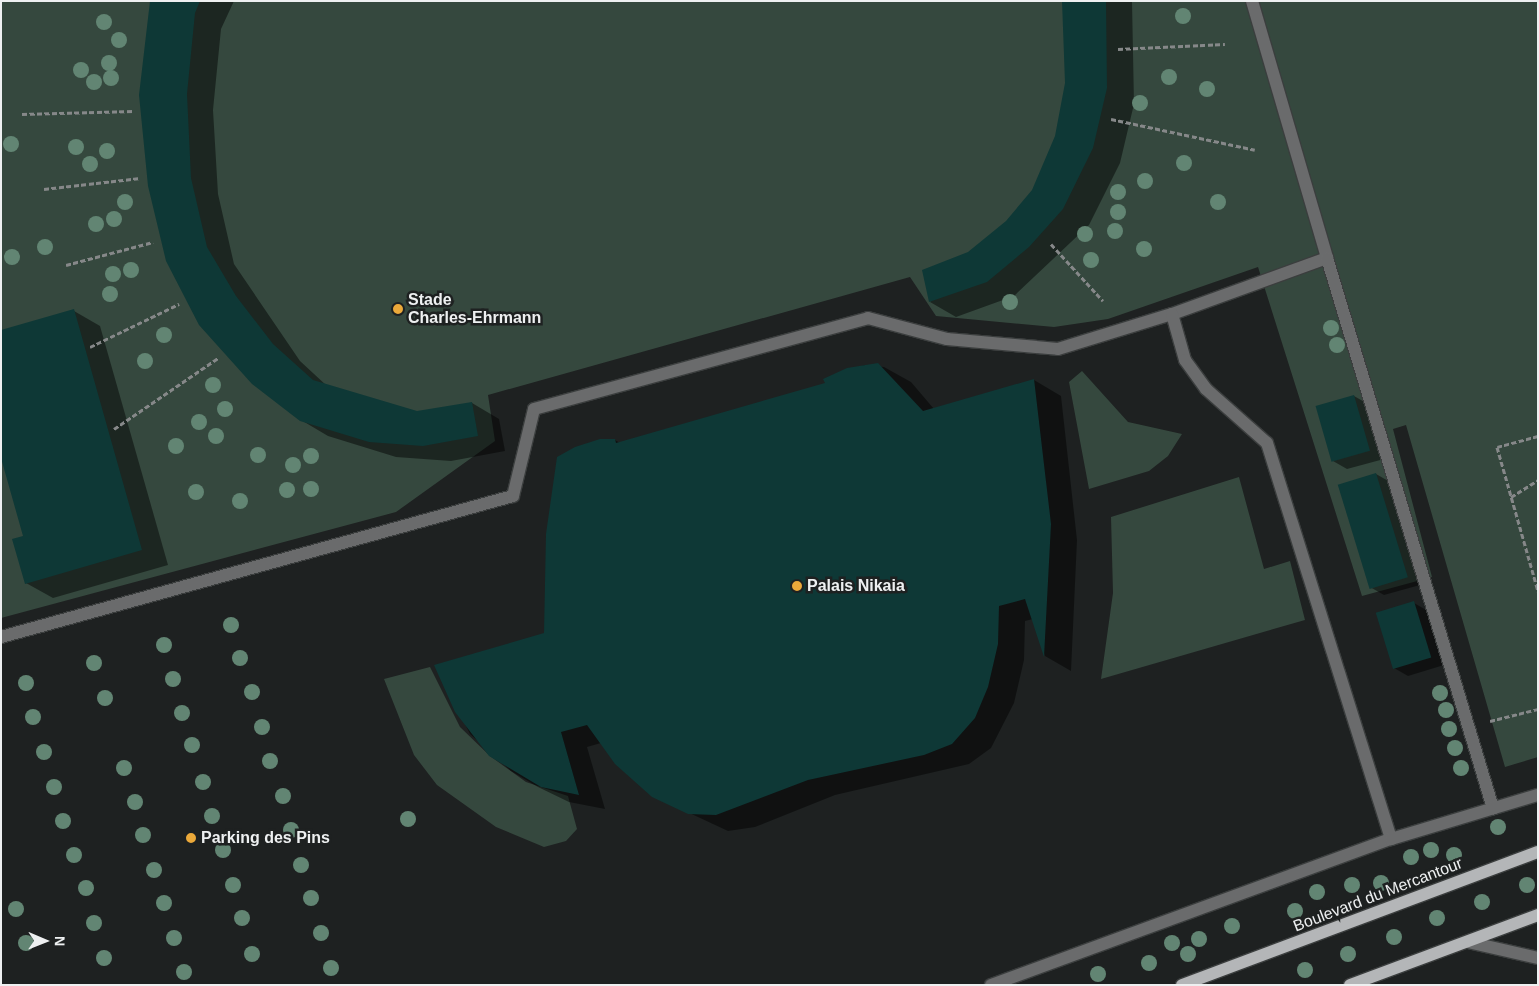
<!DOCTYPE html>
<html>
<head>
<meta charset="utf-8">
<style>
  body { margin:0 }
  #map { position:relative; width:1539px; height:986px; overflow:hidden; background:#1e2121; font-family:Arial,sans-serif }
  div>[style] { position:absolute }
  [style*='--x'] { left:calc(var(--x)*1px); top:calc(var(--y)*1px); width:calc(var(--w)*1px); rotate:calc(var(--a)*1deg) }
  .green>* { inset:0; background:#35483e }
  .shadow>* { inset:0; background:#0007 }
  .building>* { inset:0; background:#0e3836; transform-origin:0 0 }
  .path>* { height:3px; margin-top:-1.5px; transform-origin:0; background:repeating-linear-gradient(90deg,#868889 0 5px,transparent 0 7.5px) }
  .roads { filter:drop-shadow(1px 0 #3b3e3e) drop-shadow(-1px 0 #3b3e3e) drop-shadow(0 1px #3b3e3e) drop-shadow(0 -1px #3b3e3e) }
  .minor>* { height:12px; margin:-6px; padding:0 6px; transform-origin:6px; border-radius:6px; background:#6a6b6c }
  .major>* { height:12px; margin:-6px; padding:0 6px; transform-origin:6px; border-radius:6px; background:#b4b6b8 }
  .trees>* { width:16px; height:16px; margin:-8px; border-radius:50%; background:#628573 }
  .dots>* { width:14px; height:14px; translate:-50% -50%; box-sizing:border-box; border:2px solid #1e2121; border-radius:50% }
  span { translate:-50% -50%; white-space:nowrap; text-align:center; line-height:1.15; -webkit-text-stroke:5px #1e2121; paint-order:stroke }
  .poi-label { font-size:16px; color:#eef0f1; font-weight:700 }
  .left { translate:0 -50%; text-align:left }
  .street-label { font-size:16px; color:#eef0f1 }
  .frame { position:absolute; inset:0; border:2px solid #eef0f1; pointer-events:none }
  .north { position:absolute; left:20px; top:916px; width:50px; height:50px; -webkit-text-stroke:4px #1e2121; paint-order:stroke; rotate:91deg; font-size:14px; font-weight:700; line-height:20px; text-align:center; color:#eef0f1 }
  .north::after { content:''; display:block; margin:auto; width:18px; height:22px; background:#eef0f1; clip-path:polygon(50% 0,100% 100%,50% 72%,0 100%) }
</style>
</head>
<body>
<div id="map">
  <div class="green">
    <i style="clip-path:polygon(1px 1px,1538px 1px,1538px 757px,1505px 767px,1406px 425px,1393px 429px,1432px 577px,1362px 596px,1258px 267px,1108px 319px,1054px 327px,936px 316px,910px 277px,488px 395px,495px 441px,396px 512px,1px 618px)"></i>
    <i style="clip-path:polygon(1082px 371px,1128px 422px,1182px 434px,1168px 456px,1149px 471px,1089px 489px,1069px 382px)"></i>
    <i style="clip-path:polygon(1239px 477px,1264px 569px,1290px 561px,1305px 620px,1101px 679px,1113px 593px,1111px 517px)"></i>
    <i style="clip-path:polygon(430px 667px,460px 727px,490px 756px,526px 782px,568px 796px,577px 829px,566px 841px,544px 847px,496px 827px,437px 785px,414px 755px,384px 679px)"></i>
  </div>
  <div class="shadow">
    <i style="clip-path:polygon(152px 1px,234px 1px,221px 29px,213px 110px,218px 194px,234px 264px,300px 361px,327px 386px,417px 412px,472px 403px,499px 419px,505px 451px,451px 461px,396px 457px,328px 436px,301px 420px,200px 324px)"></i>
    <i style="clip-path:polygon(1063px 1px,1132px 1px,1134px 104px,1120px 163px,1089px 225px,1014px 296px,956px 317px,930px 302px,969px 253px,1007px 222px,1033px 191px,1057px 137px,1066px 83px)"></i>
    <i style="clip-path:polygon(74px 311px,100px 326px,168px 565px,53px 598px,26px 583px,25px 537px)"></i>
    <i style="clip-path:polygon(865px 365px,884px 367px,911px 382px,934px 409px,1034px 380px,1061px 396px,1077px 540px,1071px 671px,1045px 656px,1033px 619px,1025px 621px,1024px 660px,1014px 703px,991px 748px,969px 764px,835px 795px,755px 827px,728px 831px,653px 796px,601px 743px,587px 747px,605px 809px,569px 802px,538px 787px,511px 771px,470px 734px,436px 666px,546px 634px,615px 440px,620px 443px,826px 384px,833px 375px)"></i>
    <i style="clip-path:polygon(1354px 396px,1368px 404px,1384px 459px,1347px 469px,1333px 461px)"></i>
    <i style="clip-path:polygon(1376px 474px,1390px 482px,1420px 585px,1384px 595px,1370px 587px)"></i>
    <i style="clip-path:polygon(1414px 603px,1428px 611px,1444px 665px,1408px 676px,1394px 668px)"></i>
  </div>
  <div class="building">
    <i style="clip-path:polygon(150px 1px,200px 1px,195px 13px,187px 94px,191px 178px,207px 247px,236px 296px,273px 344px,313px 380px,417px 411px,472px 402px,478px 436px,423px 446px,369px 442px,300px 421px,252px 384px,199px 325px,166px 261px,148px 186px,139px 95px)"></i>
    <i style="clip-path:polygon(1062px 1px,1106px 1px,1107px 88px,1093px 148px,1063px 209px,1029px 247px,987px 282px,929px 302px,922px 270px,968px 252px,1006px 221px,1032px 190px,1055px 136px,1065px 83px)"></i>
    <i style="clip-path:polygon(74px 309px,142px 550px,25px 584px,12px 539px,23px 536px,1px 458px,1px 330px)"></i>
    <i style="clip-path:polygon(878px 363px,923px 411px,1034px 379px,1051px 524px,1044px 657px,1025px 599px,999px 606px,998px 644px,988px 687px,975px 718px,952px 744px,924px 755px,808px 780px,716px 815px,688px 814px,652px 797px,615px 764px,587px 725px,561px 732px,579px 795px,541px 787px,489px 756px,455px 712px,434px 665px,544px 633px,546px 534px,557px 457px,575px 447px,600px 439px,615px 439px,616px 443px,825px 383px,823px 379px,847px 368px)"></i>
    <i style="left:1354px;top:395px;width:58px;height:40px;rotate:74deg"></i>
    <i style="left:1376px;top:473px;width:109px;height:40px;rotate:73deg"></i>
    <i style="left:1414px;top:601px;width:59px;height:40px;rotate:73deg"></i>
  </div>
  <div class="path">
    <i style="--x:1118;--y:49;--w:107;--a:-2.7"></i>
    <i style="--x:22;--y:114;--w:112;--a:-1.5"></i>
    <i style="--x:1111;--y:119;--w:147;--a:12.1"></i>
    <i style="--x:44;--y:189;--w:97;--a:-6.5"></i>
    <i style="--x:1051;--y:244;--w:77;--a:47.6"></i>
    <i style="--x:66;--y:265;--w:90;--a:-14.8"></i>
    <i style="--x:90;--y:347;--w:99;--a:-25.8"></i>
    <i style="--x:114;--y:429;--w:126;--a:-34.3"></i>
    <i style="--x:1538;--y:436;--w:42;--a:165"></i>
    <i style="--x:1497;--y:447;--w:150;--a:74.1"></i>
    <i style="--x:1511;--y:497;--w:32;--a:-32"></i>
    <i style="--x:1490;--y:721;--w:49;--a:-14"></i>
  </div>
  <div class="roads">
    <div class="minor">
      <i style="--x:1252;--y:1;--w:268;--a:73.7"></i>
      <i style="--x:1172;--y:314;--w:165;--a:-19.9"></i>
      <i style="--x:1327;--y:258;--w:575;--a:73.21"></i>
      <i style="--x:1;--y:637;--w:531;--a:-15.4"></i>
      <i style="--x:513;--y:496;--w:89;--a:-76.4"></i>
      <i style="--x:534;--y:409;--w:346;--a:-15.2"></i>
      <i style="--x:868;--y:318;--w:82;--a:14.9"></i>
      <i style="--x:947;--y:339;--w:111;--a:5.1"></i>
      <i style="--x:1058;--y:349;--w:119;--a:-17.1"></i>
      <i style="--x:1172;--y:314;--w:48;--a:74.2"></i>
      <i style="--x:1185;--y:360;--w:36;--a:54"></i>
      <i style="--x:1206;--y:389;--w:81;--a:41.5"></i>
      <i style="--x:1267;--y:443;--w:415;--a:72.6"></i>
      <i style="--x:1468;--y:942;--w:72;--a:12.9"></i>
      <i style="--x:991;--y:985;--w:426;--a:-20.1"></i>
      <i style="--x:1391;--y:839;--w:153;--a:-16.7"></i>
    </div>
    <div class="major">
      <i style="--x:1182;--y:985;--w:380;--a:-20.5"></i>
      <i style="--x:1350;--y:985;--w:201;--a:-20.4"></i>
    </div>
  </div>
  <div class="trees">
    <i style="left:1183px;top:16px"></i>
    <i style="left:104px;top:22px"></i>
    <i style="left:119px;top:40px"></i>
    <i style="left:109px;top:63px"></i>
    <i style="left:81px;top:70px"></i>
    <i style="left:1169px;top:77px"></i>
    <i style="left:111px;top:78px"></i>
    <i style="left:94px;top:82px"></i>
    <i style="left:1207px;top:89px"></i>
    <i style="left:1140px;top:103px"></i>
    <i style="left:11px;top:144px"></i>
    <i style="left:76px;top:147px"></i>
    <i style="left:107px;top:151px"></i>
    <i style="left:1184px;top:163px"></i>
    <i style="left:90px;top:164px"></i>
    <i style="left:1145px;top:181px"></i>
    <i style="left:1118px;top:192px"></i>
    <i style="left:125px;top:202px"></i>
    <i style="left:1218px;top:202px"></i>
    <i style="left:1118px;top:212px"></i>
    <i style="left:114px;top:219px"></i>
    <i style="left:96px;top:224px"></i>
    <i style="left:1115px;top:231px"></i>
    <i style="left:1085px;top:234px"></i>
    <i style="left:45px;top:247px"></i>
    <i style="left:1144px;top:249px"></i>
    <i style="left:12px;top:257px"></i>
    <i style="left:1091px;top:260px"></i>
    <i style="left:131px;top:270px"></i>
    <i style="left:113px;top:274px"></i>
    <i style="left:110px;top:294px"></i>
    <i style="left:1010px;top:302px"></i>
    <i style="left:1331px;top:328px"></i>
    <i style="left:164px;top:335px"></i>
    <i style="left:1337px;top:345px"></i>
    <i style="left:145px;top:361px"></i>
    <i style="left:213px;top:385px"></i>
    <i style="left:225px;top:409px"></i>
    <i style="left:199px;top:422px"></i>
    <i style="left:216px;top:436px"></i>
    <i style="left:176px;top:446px"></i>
    <i style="left:258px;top:455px"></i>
    <i style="left:311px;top:456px"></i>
    <i style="left:293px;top:465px"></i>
    <i style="left:311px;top:489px"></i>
    <i style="left:287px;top:490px"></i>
    <i style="left:196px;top:492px"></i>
    <i style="left:240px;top:501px"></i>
    <i style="left:231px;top:625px"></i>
    <i style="left:164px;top:645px"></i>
    <i style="left:240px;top:658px"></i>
    <i style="left:94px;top:663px"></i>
    <i style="left:173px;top:679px"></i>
    <i style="left:26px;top:683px"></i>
    <i style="left:252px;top:692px"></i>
    <i style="left:1440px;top:693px"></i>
    <i style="left:105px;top:698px"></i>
    <i style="left:1446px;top:710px"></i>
    <i style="left:182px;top:713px"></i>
    <i style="left:33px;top:717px"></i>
    <i style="left:262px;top:727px"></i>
    <i style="left:1449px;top:729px"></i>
    <i style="left:192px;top:745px"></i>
    <i style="left:1455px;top:748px"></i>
    <i style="left:44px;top:752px"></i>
    <i style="left:270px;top:761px"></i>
    <i style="left:124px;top:768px"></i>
    <i style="left:1461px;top:768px"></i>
    <i style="left:203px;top:782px"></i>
    <i style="left:54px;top:787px"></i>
    <i style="left:283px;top:796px"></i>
    <i style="left:135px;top:802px"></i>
    <i style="left:212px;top:816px"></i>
    <i style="left:408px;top:819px"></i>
    <i style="left:63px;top:821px"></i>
    <i style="left:1498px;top:827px"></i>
    <i style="left:291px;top:830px"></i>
    <i style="left:143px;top:835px"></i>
    <i style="left:223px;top:850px"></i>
    <i style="left:1431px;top:850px"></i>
    <i style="left:74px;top:855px"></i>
    <i style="left:1454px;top:855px"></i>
    <i style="left:1411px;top:857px"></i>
    <i style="left:301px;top:865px"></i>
    <i style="left:154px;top:870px"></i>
    <i style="left:1381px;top:883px"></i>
    <i style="left:233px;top:885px"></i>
    <i style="left:1352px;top:885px"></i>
    <i style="left:1527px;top:885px"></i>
    <i style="left:86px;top:888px"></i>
    <i style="left:1317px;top:892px"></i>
    <i style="left:311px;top:898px"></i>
    <i style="left:1482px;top:902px"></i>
    <i style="left:164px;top:903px"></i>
    <i style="left:16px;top:909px"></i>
    <i style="left:1295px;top:911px"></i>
    <i style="left:242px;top:918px"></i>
    <i style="left:1437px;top:918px"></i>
    <i style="left:94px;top:923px"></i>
    <i style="left:1232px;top:926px"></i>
    <i style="left:321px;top:933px"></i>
    <i style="left:1394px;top:937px"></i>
    <i style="left:174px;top:938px"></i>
    <i style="left:1199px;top:939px"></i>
    <i style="left:26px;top:943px"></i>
    <i style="left:1172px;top:943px"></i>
    <i style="left:252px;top:954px"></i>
    <i style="left:1188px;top:954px"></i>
    <i style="left:1348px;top:954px"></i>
    <i style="left:104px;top:958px"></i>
    <i style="left:1149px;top:963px"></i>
    <i style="left:331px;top:968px"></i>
    <i style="left:1305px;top:970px"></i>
    <i style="left:184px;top:972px"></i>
    <i style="left:1098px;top:974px"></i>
  </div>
  <div class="dots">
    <i style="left:398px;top:309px;background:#eba93a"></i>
    <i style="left:797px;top:586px;background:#eba93a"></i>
    <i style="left:191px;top:838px;background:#eba93a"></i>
  </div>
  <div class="poi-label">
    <span class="left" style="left:408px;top:309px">Stade<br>Charles-Ehrmann</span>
    <span class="left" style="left:807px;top:586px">Palais Nikaia</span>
    <span class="left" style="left:201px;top:838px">Parking des Pins</span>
  </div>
  <div class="street-label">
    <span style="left:1378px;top:895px;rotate:-21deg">Boulevard du Mercantour</span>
  </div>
  <div class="frame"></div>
  <div class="north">N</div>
</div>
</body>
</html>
